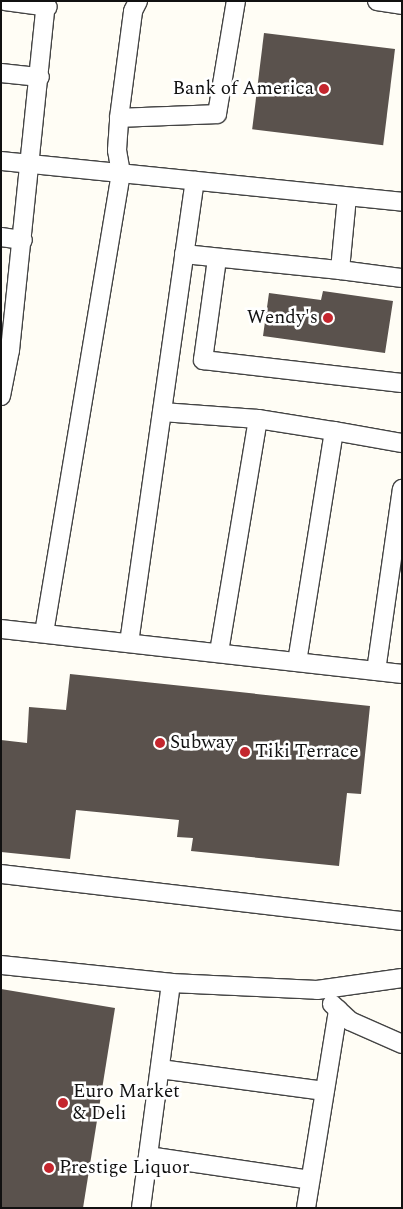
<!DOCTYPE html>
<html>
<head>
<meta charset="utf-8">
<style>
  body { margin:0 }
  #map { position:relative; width:403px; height:1209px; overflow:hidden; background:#fffdf5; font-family:Spectral,serif }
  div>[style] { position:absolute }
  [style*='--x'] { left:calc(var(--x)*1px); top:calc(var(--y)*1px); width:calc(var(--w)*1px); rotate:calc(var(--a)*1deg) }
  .building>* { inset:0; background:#5a524d; transform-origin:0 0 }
  .roads { filter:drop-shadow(1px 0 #444) drop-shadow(-1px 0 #444) drop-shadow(0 1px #444) drop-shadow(0 -1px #444) }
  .lane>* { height:18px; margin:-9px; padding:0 9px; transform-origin:9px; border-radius:9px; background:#fff }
  .dots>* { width:14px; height:14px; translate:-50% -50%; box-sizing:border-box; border:2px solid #fff; border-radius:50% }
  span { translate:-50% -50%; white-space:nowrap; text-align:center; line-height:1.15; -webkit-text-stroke:5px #fff; paint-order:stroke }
  .poi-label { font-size:19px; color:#111 }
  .right { translate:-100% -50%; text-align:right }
  .left { translate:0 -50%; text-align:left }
  .frame { position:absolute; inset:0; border:2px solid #111; pointer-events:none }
</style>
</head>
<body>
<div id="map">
  <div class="building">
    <i style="left:264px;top:33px;width:132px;height:97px;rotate:7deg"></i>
    <i style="clip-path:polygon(323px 291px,393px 301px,385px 353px,263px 336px,269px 293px,321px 300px)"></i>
    <i style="clip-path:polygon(70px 674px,370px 706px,361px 794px,347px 793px,339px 866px,191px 851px,193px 838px,177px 837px,179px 820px,76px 810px,70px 859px,1px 852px,1px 740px,27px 743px,29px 707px,66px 710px)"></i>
    <i style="clip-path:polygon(1px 989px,115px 1008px,83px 1208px,1px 1208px)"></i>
  </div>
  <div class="roads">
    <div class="lane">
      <i style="--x:5;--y:1;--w:43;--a:7.9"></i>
      <i style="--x:377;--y:1;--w:25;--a:9"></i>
      <i style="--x:1;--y:73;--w:39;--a:6"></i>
      <i style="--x:119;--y:118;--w:98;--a:-2.3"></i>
      <i style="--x:217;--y:114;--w:115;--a:-80.5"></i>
      <i style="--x:1;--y:161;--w:403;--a:5.8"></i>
      <i style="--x:347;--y:197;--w:73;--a:95.5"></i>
      <i style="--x:340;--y:270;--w:63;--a:7.4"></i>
      <i style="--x:1;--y:237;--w:22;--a:8"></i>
      <i style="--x:184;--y:254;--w:157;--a:5.9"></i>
      <i style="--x:217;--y:259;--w:102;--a:97.9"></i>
      <i style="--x:203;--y:360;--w:200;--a:6.6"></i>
      <i style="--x:1;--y:396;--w:47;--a:-78.9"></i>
      <i style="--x:10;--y:350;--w:351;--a:-84.1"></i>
      <i style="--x:162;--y:412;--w:96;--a:4.2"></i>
      <i style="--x:1;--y:629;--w:404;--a:6.4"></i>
      <i style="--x:44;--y:633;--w:466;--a:-80.5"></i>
      <i style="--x:121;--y:173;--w:23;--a:-100"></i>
      <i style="--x:117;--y:150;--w:32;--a:-86"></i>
      <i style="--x:119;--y:118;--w:108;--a:-82.5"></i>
      <i style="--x:133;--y:11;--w:11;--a:-63"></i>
      <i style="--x:129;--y:643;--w:467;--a:-81.9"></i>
      <i style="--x:219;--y:652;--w:236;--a:-80.5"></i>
      <i style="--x:258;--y:419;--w:77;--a:9"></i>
      <i style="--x:297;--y:662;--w:234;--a:-80.9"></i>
      <i style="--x:334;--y:431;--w:69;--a:10"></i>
      <i style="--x:376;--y:671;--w:184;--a:-81.9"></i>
      <i style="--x:1;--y:874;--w:404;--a:6.7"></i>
      <i style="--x:1;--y:965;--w:171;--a:6"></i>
      <i style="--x:332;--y:1004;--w:25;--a:43"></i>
      <i style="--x:350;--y:1021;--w:57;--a:23.9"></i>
      <i style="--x:160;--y:1069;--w:166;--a:7.6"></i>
      <i style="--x:148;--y:1156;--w:164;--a:8.4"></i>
      <i style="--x:141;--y:1208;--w:227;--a:-82.4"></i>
      <i style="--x:171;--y:983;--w:146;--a:2.7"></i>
      <i style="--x:317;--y:990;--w:86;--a:-8"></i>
      <i style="--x:306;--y:1208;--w:201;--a:-80.8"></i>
    </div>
  </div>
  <div class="dots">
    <i style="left:324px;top:89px;background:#c4262e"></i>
    <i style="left:328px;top:318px;background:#c4262e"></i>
    <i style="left:160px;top:743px;background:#c4262e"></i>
    <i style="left:245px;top:752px;background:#c4262e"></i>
    <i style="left:63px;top:1103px;background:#c4262e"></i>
    <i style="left:49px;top:1168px;background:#c4262e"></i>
  </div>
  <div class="poi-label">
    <span class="right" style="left:314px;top:89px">Bank of America</span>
    <span class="right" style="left:318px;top:318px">Wendy's</span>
    <span class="left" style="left:170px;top:743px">Subway</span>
    <span class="left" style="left:255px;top:752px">Tiki Terrace</span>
    <span class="left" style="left:73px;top:1103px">Euro Market<br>&amp; Deli</span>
    <span class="left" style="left:59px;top:1168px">Prestige Liquor</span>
  </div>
  <div class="frame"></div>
</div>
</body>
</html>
